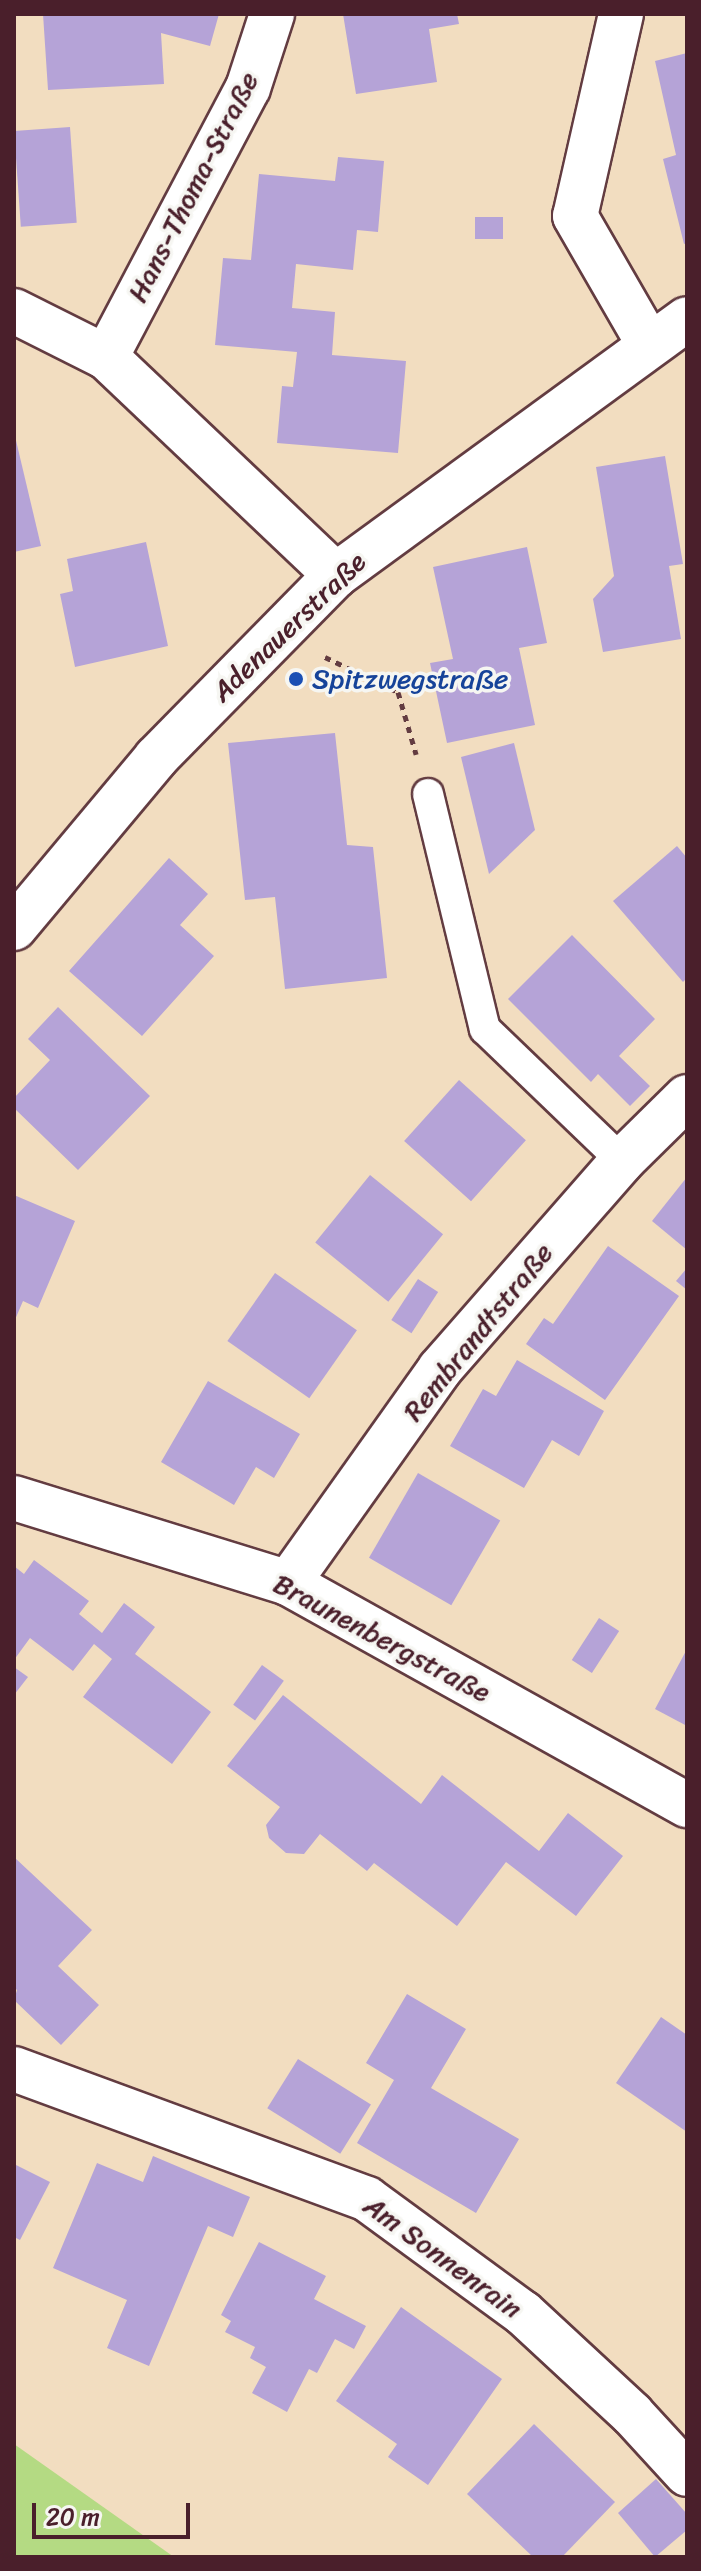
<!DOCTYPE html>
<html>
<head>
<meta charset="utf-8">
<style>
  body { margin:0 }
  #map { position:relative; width:701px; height:2571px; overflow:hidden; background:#f2ddc0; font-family:Sriracha,sans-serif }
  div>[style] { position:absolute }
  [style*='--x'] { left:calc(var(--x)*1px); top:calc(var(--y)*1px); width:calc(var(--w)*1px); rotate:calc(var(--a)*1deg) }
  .green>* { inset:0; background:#b4da83 }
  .building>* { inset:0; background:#b5a3d7; transform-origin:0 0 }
  .path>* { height:5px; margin-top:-2.5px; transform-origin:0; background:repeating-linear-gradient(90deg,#633c41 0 6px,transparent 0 12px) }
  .roads { filter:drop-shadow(2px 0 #633c41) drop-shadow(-2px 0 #633c41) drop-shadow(0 2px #633c41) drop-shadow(0 -2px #633c41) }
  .lane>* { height:30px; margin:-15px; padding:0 15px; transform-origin:15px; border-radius:15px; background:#fff }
  .street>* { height:44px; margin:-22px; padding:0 22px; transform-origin:22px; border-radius:22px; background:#fff }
  .dots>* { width:22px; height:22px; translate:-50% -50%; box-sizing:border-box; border:4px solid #f6f6f2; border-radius:50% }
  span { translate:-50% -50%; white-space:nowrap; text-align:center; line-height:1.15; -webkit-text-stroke:7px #f6f6f2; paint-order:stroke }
  .street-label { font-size:28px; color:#4a1f2b }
  .transit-label { font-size:28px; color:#164399 }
  .left { translate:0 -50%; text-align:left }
  .frame { position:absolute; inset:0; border:16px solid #4a1f2b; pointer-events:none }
  .scale { position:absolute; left:32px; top:2503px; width:158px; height:36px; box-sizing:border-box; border:4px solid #4a1f2b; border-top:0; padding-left:10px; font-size:24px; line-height:28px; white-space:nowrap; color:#4a1f2b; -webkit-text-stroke:6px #f6f6f2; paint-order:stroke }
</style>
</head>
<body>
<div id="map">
  <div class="green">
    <i style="clip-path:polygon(14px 2444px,174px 2557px,14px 2557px)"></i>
  </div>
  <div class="building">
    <i style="clip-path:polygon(43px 14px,219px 14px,210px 46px,161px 33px,164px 84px,48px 90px)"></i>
    <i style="clip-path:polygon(343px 14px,457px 14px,459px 24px,429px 29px,437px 82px,356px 94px)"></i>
    <i style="clip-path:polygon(687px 53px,687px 243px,684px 244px,663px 159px,676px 155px,655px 61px)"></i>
    <i style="left:70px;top:127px;width:96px;height:56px;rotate:86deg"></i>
    <i style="clip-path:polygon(338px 157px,384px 161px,378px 232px,357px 230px,353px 270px,296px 264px,292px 308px,335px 312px,332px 355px,406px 361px,398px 453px,277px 443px,282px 386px,293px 387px,297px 352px,215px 345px,223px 258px,251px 260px,259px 174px,335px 181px)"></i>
    <i style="left:475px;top:217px;width:28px;height:22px"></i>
    <i style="clip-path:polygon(14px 432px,41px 546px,14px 552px)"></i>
    <i style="clip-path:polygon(665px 456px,683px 564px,669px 566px,681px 639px,603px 652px,593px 599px,614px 576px,596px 467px)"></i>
    <i style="clip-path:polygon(146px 542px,168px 646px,75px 667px,60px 594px,73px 591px,67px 559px)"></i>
    <i style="clip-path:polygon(527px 547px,547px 643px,519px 648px,535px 725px,447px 743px,430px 663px,453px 659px,433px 567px)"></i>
    <i style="clip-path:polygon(335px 733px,347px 845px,373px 847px,387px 978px,285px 989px,275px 897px,245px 900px,228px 743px)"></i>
    <i style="clip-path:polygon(514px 743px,535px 830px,489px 874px,461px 757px)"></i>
    <i style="clip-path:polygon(677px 846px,687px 858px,687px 978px,683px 982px,613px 901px)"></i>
    <i style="clip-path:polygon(169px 858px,208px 894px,180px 925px,214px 956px,142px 1036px,69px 971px)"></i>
    <i style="clip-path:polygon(572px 935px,655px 1019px,619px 1056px,650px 1086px,630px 1106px,598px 1074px,591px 1082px,508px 999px)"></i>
    <i style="clip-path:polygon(58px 1007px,150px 1096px,78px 1170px,14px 1108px,14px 1098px,50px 1060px,28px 1039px)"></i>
    <i style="left:459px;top:1080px;width:90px;height:82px;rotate:42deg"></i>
    <i style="left:370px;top:1175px;width:94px;height:87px;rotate:39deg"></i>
    <i style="clip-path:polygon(687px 1177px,687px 1250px,652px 1221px)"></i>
    <i style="clip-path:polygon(14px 1195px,75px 1221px,38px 1308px,23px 1301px,14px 1322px)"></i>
    <i style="clip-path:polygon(608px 1246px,679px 1296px,605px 1400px,526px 1344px,544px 1318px,553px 1324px)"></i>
    <i style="clip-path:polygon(687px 1268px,687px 1290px,676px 1281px)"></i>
    <i style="left:275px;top:1273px;width:100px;height:83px;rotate:35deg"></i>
    <i style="left:418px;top:1279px;width:24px;height:49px;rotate:33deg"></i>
    <i style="clip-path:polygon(517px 1360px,604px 1411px,579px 1456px,552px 1440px,524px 1488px,450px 1446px,483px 1389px,496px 1396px)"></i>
    <i style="clip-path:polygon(208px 1381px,300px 1434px,274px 1478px,256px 1467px,234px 1505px,161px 1462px)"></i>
    <i style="left:418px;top:1473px;width:95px;height:98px;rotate:30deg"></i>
    <i style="clip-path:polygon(34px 1560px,89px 1601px,79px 1614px,102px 1633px,124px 1603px,155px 1627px,135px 1654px,211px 1712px,172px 1764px,83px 1697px,112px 1659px,94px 1644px,73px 1671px,30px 1638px,14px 1660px,14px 1566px,24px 1574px)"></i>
    <i style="left:599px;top:1618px;width:24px;height:50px;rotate:33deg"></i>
    <i style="clip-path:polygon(687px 1649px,687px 1726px,655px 1709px)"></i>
    <i style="left:262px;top:1665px;width:27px;height:49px;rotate:36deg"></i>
    <i style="clip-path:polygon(14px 1667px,28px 1677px,14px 1695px)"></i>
    <i style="clip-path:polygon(283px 1695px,421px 1804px,442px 1775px,539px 1851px,568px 1813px,623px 1856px,576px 1916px,506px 1862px,457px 1926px,374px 1863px,367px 1871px,320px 1834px,304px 1854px,286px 1853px,269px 1838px,266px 1825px,280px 1807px,227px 1766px)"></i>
    <i style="clip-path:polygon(14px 1857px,92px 1930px,58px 1966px,99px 2005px,61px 2045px,14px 2000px,17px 1990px,14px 1987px)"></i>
    <i style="clip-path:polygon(407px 1994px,466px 2029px,431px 2088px,519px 2139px,476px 2213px,357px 2143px,394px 2080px,366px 2063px)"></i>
    <i style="clip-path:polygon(661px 2017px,687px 2035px,687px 2132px,616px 2083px)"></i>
    <i style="left:298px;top:2059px;width:86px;height:58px;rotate:32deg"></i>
    <i style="clip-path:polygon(153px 2156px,250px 2197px,233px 2237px,208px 2226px,149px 2366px,107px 2348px,127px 2300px,53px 2268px,97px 2163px,143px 2182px)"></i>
    <i style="clip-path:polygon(14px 2164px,50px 2182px,20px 2240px,14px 2237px)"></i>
    <i style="clip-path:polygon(259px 2242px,326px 2276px,314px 2299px,366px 2326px,354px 2349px,335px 2339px,317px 2373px,309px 2369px,287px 2412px,252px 2393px,266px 2367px,250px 2358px,255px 2347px,225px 2332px,231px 2321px,221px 2315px)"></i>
    <i style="clip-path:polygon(401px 2307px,502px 2379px,428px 2485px,388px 2457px,397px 2444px,336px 2401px)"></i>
    <i style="clip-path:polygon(534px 2424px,615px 2502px,562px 2557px,533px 2557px,467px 2494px)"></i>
    <i style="clip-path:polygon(656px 2479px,687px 2514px,687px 2530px,655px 2557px,618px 2513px)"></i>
  </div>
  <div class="path">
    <i style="--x:325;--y:657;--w:81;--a:25.6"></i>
    <i style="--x:398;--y:692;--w:65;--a:73.8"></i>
  </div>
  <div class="roads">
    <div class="lane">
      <i style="--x:428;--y:794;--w:242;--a:76.4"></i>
      <i style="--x:485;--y:1029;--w:190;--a:43.9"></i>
    </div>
    <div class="street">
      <i style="--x:621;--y:14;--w:207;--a:102.8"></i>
      <i style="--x:575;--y:216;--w:148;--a:60"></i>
      <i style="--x:14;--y:311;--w:103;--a:26.6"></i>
      <i style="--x:106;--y:357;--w:317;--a:43.5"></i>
      <i style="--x:106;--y:357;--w:304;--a:-62.2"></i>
      <i style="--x:248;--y:88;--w:78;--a:-72"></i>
      <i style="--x:14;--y:928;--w:222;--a:-50.1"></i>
      <i style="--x:156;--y:758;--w:257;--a:-45.5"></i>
      <i style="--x:336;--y:575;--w:434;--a:-36.1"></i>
      <i style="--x:14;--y:1498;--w:287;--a:17.2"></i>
      <i style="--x:288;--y:1583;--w:457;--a:29.1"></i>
      <i style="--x:288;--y:1583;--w:262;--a:-54.6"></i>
      <i style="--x:440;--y:1369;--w:276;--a:-48.8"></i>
      <i style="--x:622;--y:1161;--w:91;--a:-44.6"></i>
      <i style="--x:14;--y:2069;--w:376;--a:20.2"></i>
      <i style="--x:367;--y:2199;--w:193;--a:36.2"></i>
      <i style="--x:523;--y:2313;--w:149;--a:42.8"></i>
      <i style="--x:632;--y:2414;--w:81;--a:47.5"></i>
    </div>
  </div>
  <div class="dots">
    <i style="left:296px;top:679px;background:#1a4fb4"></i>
  </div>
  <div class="street-label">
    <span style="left:193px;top:187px;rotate:-63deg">Hans-Thoma-Straße</span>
    <span style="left:289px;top:627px;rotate:-44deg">Adenauerstraße</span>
    <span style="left:478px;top:1332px;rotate:-51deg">Rembrandtstraße</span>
    <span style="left:382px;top:1638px;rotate:28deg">Braunenbergstraße</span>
    <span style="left:443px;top:2257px;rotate:36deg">Am Sonnenrain</span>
  </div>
  <div class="transit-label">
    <span class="left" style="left:312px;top:679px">Spitzwegstraße</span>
  </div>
  <div class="frame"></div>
  <div class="scale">20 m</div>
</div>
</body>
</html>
